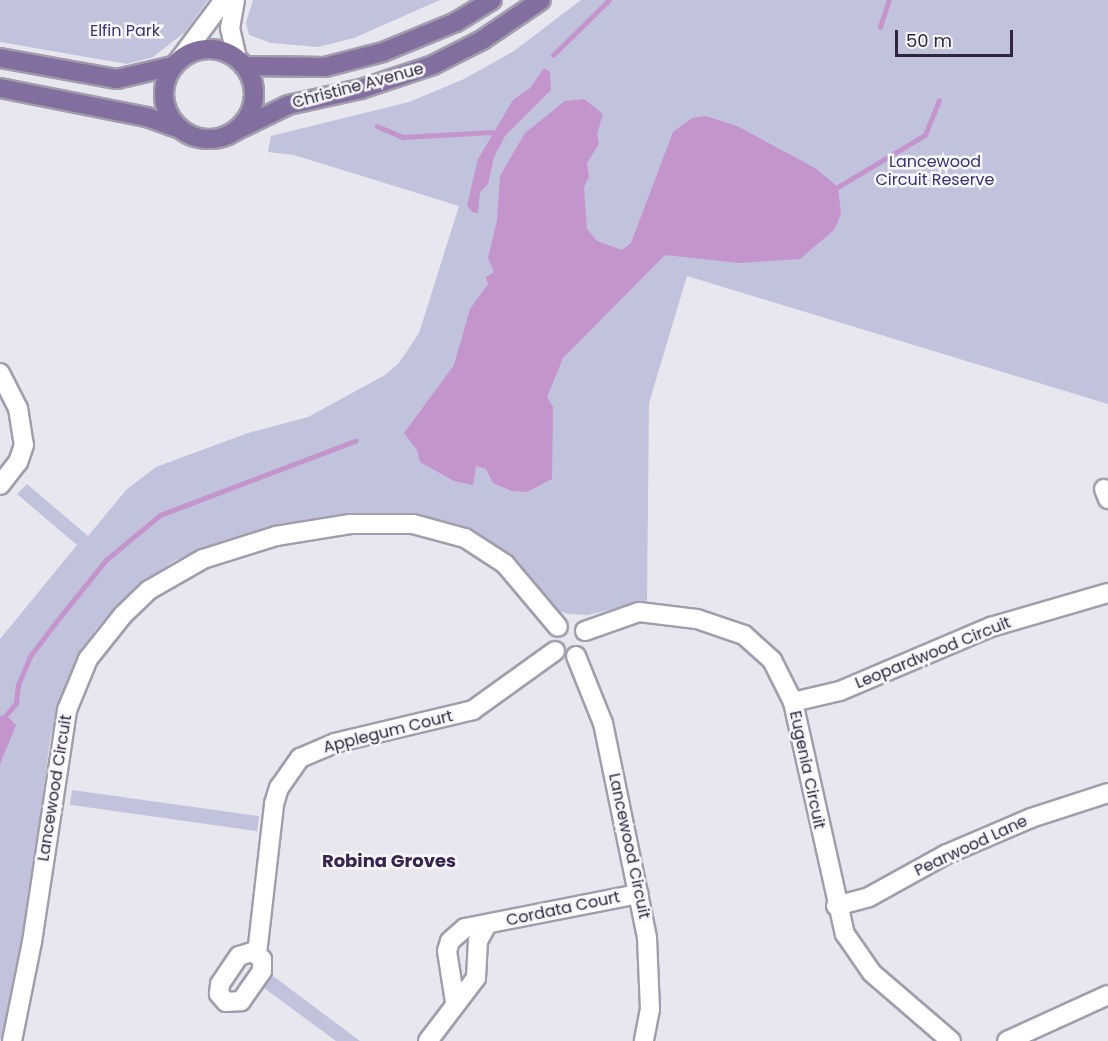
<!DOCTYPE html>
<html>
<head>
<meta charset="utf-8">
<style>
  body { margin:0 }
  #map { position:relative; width:1108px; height:1041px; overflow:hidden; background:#e8e6ee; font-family:Poppins,sans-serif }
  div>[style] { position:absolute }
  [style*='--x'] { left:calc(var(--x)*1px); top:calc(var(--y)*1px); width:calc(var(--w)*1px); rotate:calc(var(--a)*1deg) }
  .green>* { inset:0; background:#c1c3dd; transform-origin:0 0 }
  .water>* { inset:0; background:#c494cd }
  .stream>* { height:4.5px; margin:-2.25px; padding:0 2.25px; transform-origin:2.25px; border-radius:2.25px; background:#c494cd }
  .roads { filter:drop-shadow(2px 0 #a29dac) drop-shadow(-2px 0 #a29dac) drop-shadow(0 2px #a29dac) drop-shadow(0 -2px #a29dac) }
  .minor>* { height:18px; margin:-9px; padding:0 9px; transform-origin:9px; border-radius:9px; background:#fff }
  .major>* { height:18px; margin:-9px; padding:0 9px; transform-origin:9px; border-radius:9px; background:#836f9f }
  .major>.ring { margin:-9px; padding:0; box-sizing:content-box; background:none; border:18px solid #836f9f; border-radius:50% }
  span { translate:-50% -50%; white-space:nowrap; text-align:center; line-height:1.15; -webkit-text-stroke:5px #f7f7fa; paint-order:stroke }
  .park-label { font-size:16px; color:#383472 }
  .street-label { font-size:16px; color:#30263f }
  .neighbourhood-label { font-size:18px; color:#37244f; font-weight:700 }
  .scale { position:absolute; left:895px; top:30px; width:118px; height:27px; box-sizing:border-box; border:3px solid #30263f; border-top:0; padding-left:8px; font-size:18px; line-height:21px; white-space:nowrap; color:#30263f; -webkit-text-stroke:4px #f7f7fa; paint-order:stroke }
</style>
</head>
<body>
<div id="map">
  <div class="green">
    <i style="clip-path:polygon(0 0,208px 0,185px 32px,153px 57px,127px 64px,0 42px)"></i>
    <i style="clip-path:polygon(253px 0,440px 0,354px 38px,318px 47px,271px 43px,249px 35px,246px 23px)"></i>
    <i style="clip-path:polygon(581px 0,1108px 0,1108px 404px,687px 276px,649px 403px,647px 601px,588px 615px,568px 614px,560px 611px,518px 563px,488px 539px,448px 522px,408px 513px,362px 513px,303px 520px,228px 539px,174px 561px,139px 585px,110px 613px,96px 629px,61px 694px,50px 740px,19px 979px,0 1041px,0 639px,77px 545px,17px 494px,27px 484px,88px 536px,127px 489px,156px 467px,248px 433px,308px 417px,385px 375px,399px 363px,419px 333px,459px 206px,294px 155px,268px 152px,271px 136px,409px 102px,462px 80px,514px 51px)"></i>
    <i style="left:72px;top:790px;width:189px;height:15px;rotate:8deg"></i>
    <i style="clip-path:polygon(273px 976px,360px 1041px,336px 1041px,264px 988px)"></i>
  </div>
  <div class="water">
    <i style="clip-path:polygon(544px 68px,550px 72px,551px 90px,505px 136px,494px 157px,488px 184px,480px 192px,478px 213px,472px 212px,467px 205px,478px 159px,513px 100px,530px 88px)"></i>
    <i style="clip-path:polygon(584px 99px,603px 114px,597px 134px,599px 144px,587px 163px,589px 177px,584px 187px,587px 229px,597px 241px,622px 250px,631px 243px,673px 132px,692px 118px,705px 116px,737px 126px,815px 168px,838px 187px,841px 214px,834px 230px,800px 259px,739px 263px,665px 255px,563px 358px,547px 397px,553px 407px,552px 479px,527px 492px,512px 491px,493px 483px,486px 469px,476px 466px,473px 485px,454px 481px,420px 462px,417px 450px,404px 433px,454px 365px,470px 309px,488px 284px,486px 277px,494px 272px,488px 258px,497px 220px,500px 176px,525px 133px,565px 101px)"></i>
    <i style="clip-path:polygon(6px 715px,16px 725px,0 764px,0 716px)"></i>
  </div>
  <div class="stream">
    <i style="--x:880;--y:27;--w:28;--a:-72"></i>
    <i style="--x:553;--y:55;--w:78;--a:-44.5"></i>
    <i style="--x:377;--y:126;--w:28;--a:23"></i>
    <i style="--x:403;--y:137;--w:89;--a:-3.2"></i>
    <i style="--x:838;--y:187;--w:101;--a:-30.9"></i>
    <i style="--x:925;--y:135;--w:37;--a:-68"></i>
    <i style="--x:6;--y:715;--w:16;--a:-50"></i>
    <i style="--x:16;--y:703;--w:18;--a:-84"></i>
    <i style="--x:18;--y:685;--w:33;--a:-67"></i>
    <i style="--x:31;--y:655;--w:48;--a:-52.7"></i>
    <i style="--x:60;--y:617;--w:73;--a:-51.1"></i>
    <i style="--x:106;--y:560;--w:70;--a:-39.8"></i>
    <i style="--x:160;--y:515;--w:209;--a:-20.8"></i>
  </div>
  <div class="roads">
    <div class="minor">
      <i style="--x:235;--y:0;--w:28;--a:100"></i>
      <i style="--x:230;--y:28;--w:32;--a:77"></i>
      <i style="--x:180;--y:59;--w:74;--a:-53.3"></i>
      <i style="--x:0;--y:373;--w:39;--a:63"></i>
      <i style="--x:18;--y:408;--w:37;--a:81"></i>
      <i style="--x:24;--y:445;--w:18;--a:109"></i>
      <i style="--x:18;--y:462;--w:29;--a:128"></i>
      <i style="--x:1104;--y:489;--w:11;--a:68"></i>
      <i style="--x:585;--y:631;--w:57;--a:-19.4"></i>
      <i style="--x:639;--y:612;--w:58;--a:6.9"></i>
      <i style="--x:697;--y:619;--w:50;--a:18.8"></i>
      <i style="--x:744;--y:635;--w:38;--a:42"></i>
      <i style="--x:772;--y:660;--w:47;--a:63.4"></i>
      <i style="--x:793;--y:702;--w:238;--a:77.4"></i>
      <i style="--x:845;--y:934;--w:47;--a:55.3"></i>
      <i style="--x:872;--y:973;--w:104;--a:40.7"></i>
      <i style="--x:576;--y:656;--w:72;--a:68.1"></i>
      <i style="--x:603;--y:723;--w:219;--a:78.4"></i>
      <i style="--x:647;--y:938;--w:71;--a:87.6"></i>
      <i style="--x:650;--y:1009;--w:33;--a:101"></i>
      <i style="--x:793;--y:702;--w:48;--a:-13.2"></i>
      <i style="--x:840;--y:691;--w:164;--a:-23"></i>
      <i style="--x:991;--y:627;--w:122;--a:-16.2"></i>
      <i style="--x:836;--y:906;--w:34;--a:-15"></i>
      <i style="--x:869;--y:897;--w:89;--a:-28.9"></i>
      <i style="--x:947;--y:854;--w:91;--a:-23.2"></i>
      <i style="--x:1031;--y:818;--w:81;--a:-18"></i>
      <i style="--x:252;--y:952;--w:12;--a:35"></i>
      <i style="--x:262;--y:959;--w:12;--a:90"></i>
      <i style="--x:262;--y:971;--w:37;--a:125"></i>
      <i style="--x:241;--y:1001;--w:15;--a:176"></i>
      <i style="--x:226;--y:1002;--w:11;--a:-131"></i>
      <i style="--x:219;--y:994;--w:10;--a:-84"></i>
      <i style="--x:220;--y:984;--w:34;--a:-56"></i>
      <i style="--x:239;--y:956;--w:14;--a:-17"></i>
      <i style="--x:257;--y:954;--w:151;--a:-83.5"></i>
      <i style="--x:274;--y:804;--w:17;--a:-73"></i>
      <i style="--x:279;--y:788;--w:37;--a:-55"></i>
      <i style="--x:300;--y:758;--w:38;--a:-23"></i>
      <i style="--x:335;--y:743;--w:142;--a:-13.4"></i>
      <i style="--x:473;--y:710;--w:101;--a:-35.7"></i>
      <i style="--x:455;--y:1002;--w:52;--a:-98.9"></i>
      <i style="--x:447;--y:951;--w:10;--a:-73"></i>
      <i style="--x:450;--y:941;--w:20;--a:-41"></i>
      <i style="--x:465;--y:928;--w:177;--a:-11.1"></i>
      <i style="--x:12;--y:1041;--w:101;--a:-78.6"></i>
      <i style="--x:32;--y:942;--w:235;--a:-81.4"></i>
      <i style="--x:67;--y:710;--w:55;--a:-67.6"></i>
      <i style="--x:88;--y:659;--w:56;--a:-51.5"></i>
      <i style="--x:123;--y:615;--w:36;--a:-44"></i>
      <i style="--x:149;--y:590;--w:62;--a:-29.9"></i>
      <i style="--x:203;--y:559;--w:77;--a:-17.5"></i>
      <i style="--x:276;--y:536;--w:75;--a:-9.2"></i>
      <i style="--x:350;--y:524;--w:63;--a:0"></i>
      <i style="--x:413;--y:524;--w:54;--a:15.1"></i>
      <i style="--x:465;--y:538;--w:48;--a:33"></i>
      <i style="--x:505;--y:564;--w:82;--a:49.9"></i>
      <i style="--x:428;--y:1041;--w:79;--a:-52.7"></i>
      <i style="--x:476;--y:978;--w:37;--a:-87"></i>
      <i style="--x:478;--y:941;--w:18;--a:-61"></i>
      <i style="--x:1007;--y:1041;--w:111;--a:-24.5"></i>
    </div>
    <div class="major">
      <i class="ring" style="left:164px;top:49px;width:72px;height:72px"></i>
      <i style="--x:0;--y:58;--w:119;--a:10.2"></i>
      <i style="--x:117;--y:79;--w:57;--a:-13.1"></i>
      <i style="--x:244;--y:66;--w:81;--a:0.7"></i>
      <i style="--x:325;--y:67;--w:60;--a:-14.5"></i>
      <i style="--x:383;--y:52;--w:79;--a:-22.3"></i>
      <i style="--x:456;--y:22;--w:42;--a:-31.4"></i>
      <i style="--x:0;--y:88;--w:150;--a:11.2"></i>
      <i style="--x:147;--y:117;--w:33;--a:20"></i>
      <i style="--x:235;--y:131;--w:59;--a:-26.1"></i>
      <i style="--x:288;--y:105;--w:75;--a:-12.4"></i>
      <i style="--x:361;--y:89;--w:76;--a:-18.4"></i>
      <i style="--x:433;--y:65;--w:55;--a:-27"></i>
      <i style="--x:482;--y:40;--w:71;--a:-34.1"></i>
    </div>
  </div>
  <div class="park-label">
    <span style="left:125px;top:31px">Elfin Park</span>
    <span style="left:935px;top:171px">Lancewood<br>Circuit Reserve</span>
  </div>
  <div class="street-label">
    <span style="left:358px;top:86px;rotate:-15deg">Christine Avenue</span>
    <span style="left:933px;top:653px;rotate:-22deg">Leopardwood Circuit</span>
    <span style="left:388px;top:732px;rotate:-14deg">Applegum Court</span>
    <span style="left:807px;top:770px;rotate:78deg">Eugenia Circuit</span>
    <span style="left:55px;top:788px;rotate:-81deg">Lancewood Circuit</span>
    <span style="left:629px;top:846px;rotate:78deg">Lancewood Circuit</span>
    <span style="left:971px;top:846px;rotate:-25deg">Pearwood Lane</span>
    <span style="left:563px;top:909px;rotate:-12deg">Cordata Court</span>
  </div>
  <div class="neighbourhood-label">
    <span style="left:389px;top:861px">Robina Groves</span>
  </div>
  <div class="scale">50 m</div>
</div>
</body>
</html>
